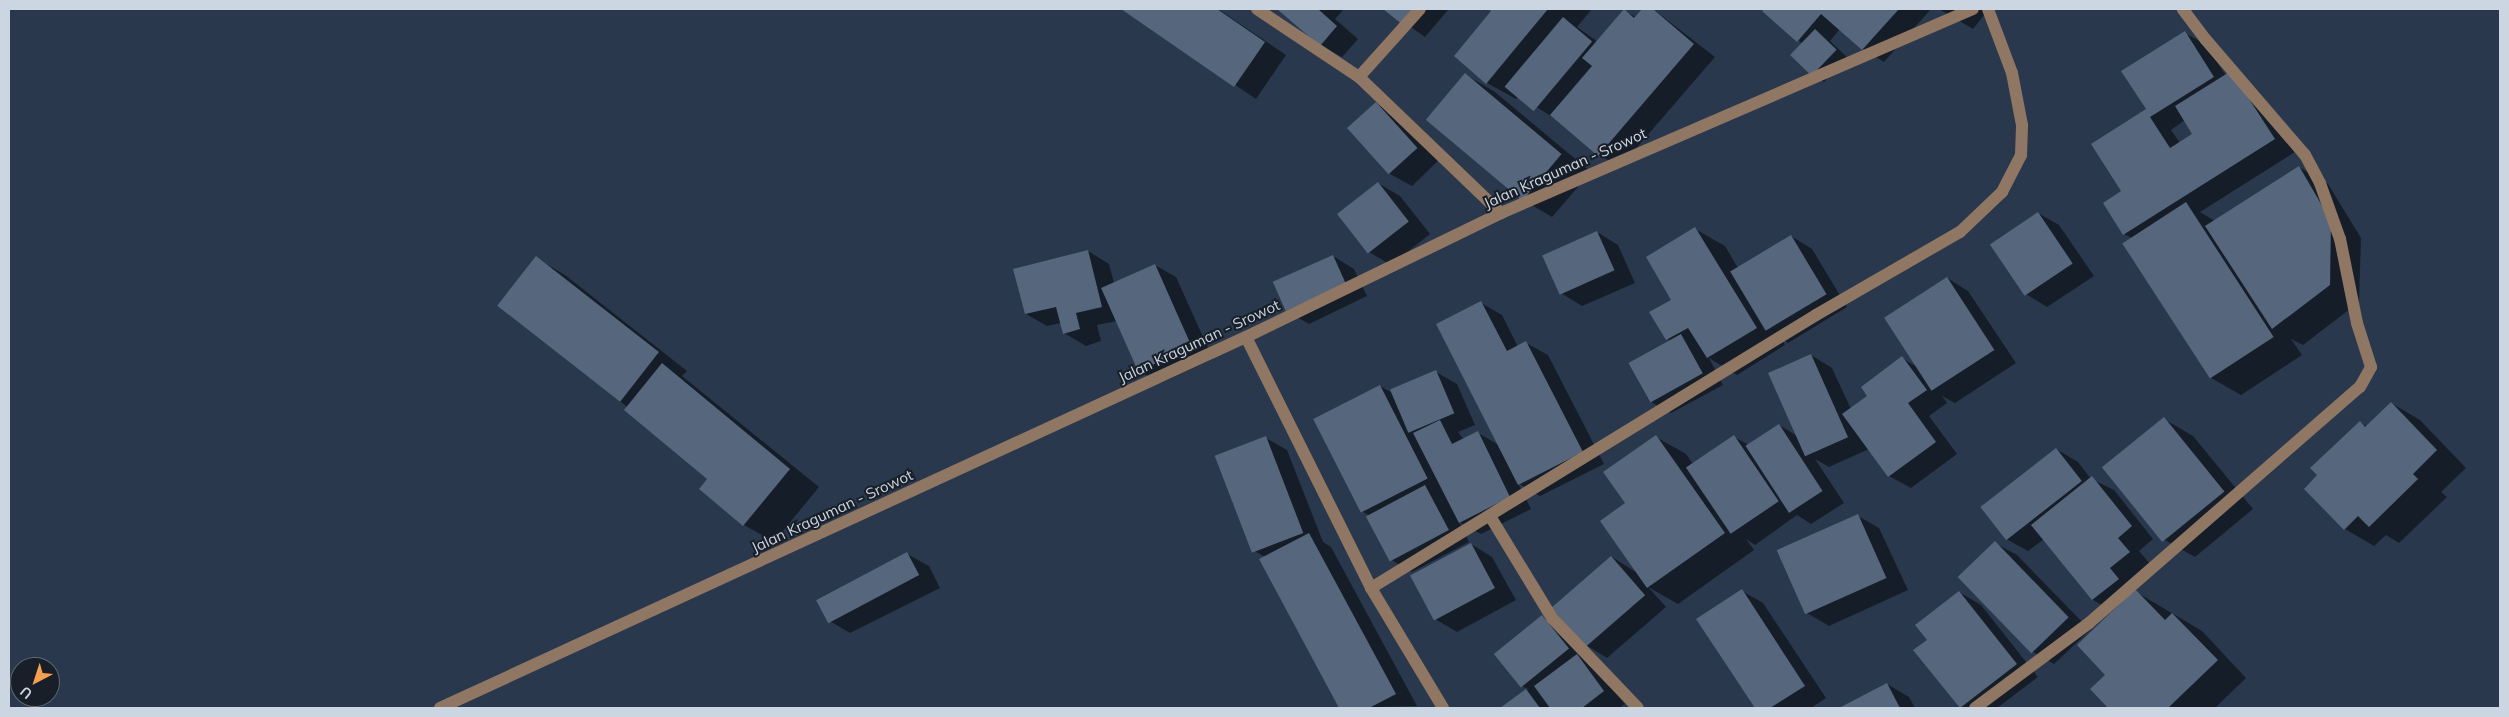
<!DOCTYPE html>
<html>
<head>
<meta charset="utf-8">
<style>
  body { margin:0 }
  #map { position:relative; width:2509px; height:717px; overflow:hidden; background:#29384c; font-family:Mulish,sans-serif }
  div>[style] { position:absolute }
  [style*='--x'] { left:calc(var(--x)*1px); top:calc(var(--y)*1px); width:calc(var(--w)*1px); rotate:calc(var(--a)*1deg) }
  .shadow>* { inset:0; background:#0007 }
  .building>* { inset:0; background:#56677d; transform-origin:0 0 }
  .minor>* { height:12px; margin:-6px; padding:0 6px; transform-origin:6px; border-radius:6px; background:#8f7764 }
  span { translate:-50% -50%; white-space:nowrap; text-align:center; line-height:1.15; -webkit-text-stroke:4px #181f28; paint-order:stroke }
  .street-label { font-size:15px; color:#ccd6e2 }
  .frame { position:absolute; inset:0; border:10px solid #ccd6e2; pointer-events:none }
  .north { position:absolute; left:10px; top:657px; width:50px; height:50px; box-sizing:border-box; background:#181f28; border:1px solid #606872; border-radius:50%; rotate:220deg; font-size:14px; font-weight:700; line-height:20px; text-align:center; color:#ccd6e2 }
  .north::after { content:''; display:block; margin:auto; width:18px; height:22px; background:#f9a04c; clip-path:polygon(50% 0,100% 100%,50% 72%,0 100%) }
</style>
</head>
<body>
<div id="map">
  <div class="shadow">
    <i style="clip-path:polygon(1123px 9px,1218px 9px,1286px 55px,1256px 99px)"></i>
    <i style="clip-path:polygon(1279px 9px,1344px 9px,1335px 19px,1358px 39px,1342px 57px,1320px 45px)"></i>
    <i style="clip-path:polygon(1385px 9px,1449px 9px,1425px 37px)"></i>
    <i style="clip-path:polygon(1490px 9px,1592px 9px,1577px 27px,1598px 42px,1624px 11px,1636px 17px,1643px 9px,1653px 9px,1715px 57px,1620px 167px,1599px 155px,1559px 121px,1519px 96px,1516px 99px,1487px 83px,1492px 11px)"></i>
    <i style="clip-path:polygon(1766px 9px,1931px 9px,1884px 62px,1863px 49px,1840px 29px,1830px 41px,1847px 57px,1824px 82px,1813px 75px,1803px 44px,1764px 11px)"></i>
    <i style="clip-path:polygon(1939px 9px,1989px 9px,1973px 29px)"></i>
    <i style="clip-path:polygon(evenodd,2185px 33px,2206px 45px,2226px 76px,2231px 73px,2295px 152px,2200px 212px,2215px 221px,2299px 167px,2328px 184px,2361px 238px,2359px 302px,2303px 345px,2291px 339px,2302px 355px,2241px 395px,2211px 378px,2124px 243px,2132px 238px,2124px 234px,2123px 191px,2148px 109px,2185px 33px,2185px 120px,2194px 134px,2180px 143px,2171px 130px,2185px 120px)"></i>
    <i style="clip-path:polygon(1466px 75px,1495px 92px,1591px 172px,1552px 217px,1523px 200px)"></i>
    <i style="clip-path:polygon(1376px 104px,1398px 116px,1439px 160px,1412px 186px,1390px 174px)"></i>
    <i style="clip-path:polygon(1378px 183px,1400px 196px,1430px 234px,1391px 265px,1369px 252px)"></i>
    <i style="clip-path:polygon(2038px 213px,2059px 225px,2094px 276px,2047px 307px,2026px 294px)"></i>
    <i style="clip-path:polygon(1695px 229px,1725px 246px,1738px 268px,1791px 236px,1812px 249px,1847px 307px,1788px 343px,1782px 339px,1785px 345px,1737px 375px,1709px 358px,1723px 385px,1671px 413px,1649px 401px,1630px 364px,1670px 341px,1651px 313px,1673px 300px)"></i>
    <i style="clip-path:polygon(1597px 232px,1618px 245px,1635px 283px,1582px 306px,1561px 293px)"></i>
    <i style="clip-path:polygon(1088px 251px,1109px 264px,1114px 283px,1155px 265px,1176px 277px,1213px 359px,1161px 383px,1139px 371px,1117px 321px,1097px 325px,1101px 341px,1086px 346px,1064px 333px,1061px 323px,1047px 326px,1026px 314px)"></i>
    <i style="clip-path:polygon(1333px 256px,1354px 269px,1367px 296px,1309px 324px,1288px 312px)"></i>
    <i style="clip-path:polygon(536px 258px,565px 275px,687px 371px,682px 376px,819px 487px,774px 542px,744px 525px,700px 489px,709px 479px,620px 401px)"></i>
    <i style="clip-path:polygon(1947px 278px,1968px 291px,2016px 363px,1955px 403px,1942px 396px,1947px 403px,1929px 416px,1957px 454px,1911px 488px,1889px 476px,1869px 449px,1829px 467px,1815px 459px,1844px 503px,1811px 524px,1797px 515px,1755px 545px,1746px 539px,1754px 550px,1678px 604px,1648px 587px,1666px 607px,1607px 658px,1586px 645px,1612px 557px,1639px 574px,1627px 503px,1656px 437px,1686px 454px,1693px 464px,1734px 437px,1749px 445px,1779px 425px,1799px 437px,1811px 355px,1832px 368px,1851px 409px,1868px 396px,1902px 358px,1917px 367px)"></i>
    <i style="clip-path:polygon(1481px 303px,1502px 315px,1518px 347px,1526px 343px,1548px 355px,1604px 464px,1540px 496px,1518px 483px,1531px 509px,1481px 534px,1459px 522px,1469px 542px,1412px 572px,1390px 559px,1368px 515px,1362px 511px,1380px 386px,1394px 394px,1436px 372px,1457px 384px,1475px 425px,1458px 432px,1464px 440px,1478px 433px,1499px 445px)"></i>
    <i style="clip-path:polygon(2391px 403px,2420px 420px,2466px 468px,2441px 492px,2447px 497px,2399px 543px,2386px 535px,2374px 546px,2345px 529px,2319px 475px,2360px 422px,2367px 427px)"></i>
    <i style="clip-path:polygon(2164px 419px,2193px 436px,2253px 509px,2195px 557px,2165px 540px,2105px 468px)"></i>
    <i style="clip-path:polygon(1266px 438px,1287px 450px,1323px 542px,1331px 547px,1417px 706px,1340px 708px,1261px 560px,1265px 557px,1253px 550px)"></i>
    <i style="clip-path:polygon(2056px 449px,2078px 462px,2091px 479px,2114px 490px,2153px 539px,2139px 551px,2151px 565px,2131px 581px,2138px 593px,2202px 631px,2246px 678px,2215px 708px,2110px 708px,2092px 689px,2107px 675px,2114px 612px,2093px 600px,2044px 539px,2028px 551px,2006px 539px)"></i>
    <i style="clip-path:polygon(1858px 516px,1879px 528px,1908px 590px,1829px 626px,1807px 613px)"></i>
    <i style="clip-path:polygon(1995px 543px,2017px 555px,2090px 630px,2054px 664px,2033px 652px)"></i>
    <i style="clip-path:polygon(1471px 544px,1492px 557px,1516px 600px,1457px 632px,1435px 619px)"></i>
    <i style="clip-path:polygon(907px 554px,929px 566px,940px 588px,850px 633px,828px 620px)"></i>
    <i style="clip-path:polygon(1742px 591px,1763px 603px,1826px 698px,1811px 708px,1756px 708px,1698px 620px)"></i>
    <i style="clip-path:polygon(1959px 592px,1981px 605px,2038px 677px,1997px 708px,1961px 708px,1915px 651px,1929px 640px)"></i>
    <i style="clip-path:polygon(1542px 616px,1563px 629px,1625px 704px,1619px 708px,1502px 708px,1528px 689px,1522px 686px)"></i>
    <i style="clip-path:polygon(1887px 684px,1909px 697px,1915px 708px,1842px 708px)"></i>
  </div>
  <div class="building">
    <i style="clip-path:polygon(1121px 9px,1217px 9px,1265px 42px,1234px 87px)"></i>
    <i style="clip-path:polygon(1277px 9px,1318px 9px,1337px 26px,1320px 46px)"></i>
    <i style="clip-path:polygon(1383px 9px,1417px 9px,1403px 25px)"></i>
    <i style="clip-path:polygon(1488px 9px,1548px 9px,1486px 84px,1454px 56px,1491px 11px)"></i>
    <i style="clip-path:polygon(1624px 9px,1634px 18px,1642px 9px,1653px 9px,1694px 44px,1598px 156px,1550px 115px,1592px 66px,1582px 58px)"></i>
    <i style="clip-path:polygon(1764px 9px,1899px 9px,1862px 50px,1821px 14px,1797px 42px,1762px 11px)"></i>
    <i style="left:1563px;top:17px;width:38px;height:91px;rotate:40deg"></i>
    <i style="left:1815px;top:29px;width:30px;height:36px;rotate:44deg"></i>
    <i style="clip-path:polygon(2185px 31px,2214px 77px,2150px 117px,2170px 148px,2192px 134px,2175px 106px,2231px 71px,2275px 139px,2123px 235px,2103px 203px,2121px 191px,2091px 144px,2146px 109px,2121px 71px)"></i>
    <i style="left:1465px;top:73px;width:126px;height:61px;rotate:40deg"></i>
    <i style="left:1376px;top:102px;width:62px;height:39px;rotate:48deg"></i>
    <i style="clip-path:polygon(2299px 166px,2331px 221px,2330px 285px,2272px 329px,2205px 226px)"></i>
    <i style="left:1378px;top:182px;width:50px;height:52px;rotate:52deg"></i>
    <i style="left:2186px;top:202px;width:161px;height:76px;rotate:57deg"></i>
    <i style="left:2038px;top:212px;width:62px;height:58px;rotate:56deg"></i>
    <i style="clip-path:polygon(1695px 227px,1757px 328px,1707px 358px,1688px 328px,1666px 340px,1649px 312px,1671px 300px,1646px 257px)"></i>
    <i style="left:1597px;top:231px;width:43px;height:60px;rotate:66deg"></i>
    <i style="left:1791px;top:235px;width:69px;height:71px;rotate:59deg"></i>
    <i style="clip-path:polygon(1088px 250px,1102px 307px,1076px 313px,1080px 329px,1063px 334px,1056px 307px,1025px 314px,1013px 269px)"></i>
    <i style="left:1333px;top:255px;width:32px;height:66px;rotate:66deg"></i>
    <i style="left:536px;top:256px;width:156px;height:63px;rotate:38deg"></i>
    <i style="left:1155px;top:264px;width:91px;height:59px;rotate:66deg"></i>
    <i style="left:1947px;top:277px;width:87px;height:75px;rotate:57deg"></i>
    <i style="clip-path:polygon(1481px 301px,1507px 351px,1526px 341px,1583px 452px,1518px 485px,1436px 324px)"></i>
    <i style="left:1681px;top:334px;width:45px;height:60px;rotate:61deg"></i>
    <i style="left:1811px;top:354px;width:91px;height:47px;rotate:66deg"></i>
    <i style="clip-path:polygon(1902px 356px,1927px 390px,1908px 403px,1936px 442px,1888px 477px,1842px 414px,1867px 396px,1861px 387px)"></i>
    <i style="clip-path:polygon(662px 363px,790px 469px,743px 526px,699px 489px,707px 479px,624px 410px)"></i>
    <i style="left:1436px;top:370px;width:47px;height:50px;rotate:67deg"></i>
    <i style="left:1380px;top:385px;width:105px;height:75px;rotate:63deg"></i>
    <i style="clip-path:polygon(2391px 402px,2437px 450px,2413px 474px,2418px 479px,2369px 527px,2358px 516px,2344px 530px,2304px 489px,2317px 475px,2310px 468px,2360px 421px,2365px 427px)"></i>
    <i style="left:2164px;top:417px;width:96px;height:80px;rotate:51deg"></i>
    <i style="clip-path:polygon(1440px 420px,1452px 444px,1478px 431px,1510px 497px,1459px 523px,1413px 433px)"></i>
    <i style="left:1779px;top:424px;width:80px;height:40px;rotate:57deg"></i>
    <i style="clip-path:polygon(1656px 435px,1725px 533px,1647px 588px,1600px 521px,1625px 503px,1603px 472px)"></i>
    <i style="left:1734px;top:435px;width:80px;height:58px;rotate:56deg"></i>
    <i style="left:1266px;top:436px;width:104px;height:55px;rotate:69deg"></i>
    <i style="left:2056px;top:448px;width:42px;height:96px;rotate:52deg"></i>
    <i style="clip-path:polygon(2092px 476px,2132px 526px,2118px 538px,2130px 552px,2110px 568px,2119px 579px,2092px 600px,2031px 525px)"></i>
    <i style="left:1425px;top:485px;width:51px;height:67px;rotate:62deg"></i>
    <i style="left:1858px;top:514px;width:70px;height:89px;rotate:66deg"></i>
    <i style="clip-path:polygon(1309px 533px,1396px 694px,1369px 708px,1339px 708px,1259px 559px)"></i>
    <i style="left:1995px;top:541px;width:106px;height:52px;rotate:46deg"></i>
    <i style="left:1471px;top:543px;width:51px;height:69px;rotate:62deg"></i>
    <i style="left:907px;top:552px;width:26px;height:103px;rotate:62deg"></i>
    <i style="left:1611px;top:556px;width:52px;height:79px;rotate:49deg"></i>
    <i style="clip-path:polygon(1742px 589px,1805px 686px,1770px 708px,1755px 708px,1696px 619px)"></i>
    <i style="clip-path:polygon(2135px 589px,2165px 620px,2172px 613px,2218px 660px,2168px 708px,2108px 708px,2090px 689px,2105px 675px,2077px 645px)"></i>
    <i style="clip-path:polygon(1959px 591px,2017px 664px,1960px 708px,1913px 650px,1927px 640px,1915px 625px)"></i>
    <i style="left:1542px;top:615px;width:43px;height:62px;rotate:51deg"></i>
    <i style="clip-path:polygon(1577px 654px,1604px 691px,1582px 708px,1550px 708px,1534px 686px)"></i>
    <i style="clip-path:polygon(1887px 683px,1900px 708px,1839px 708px)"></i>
    <i style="clip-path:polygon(1526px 689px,1540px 708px,1500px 708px)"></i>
  </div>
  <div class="minor">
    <i style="--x:1257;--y:9;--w:123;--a:33.7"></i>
    <i style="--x:1359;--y:77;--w:197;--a:43.8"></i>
    <i style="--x:1359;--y:77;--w:91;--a:-48.1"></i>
    <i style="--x:1246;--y:337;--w:280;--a:63.5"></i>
    <i style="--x:1371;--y:588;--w:140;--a:59"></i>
    <i style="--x:1490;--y:516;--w:119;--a:58.7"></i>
    <i style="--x:1552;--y:618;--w:124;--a:46.3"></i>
    <i style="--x:1371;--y:588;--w:522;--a:-31.53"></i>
    <i style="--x:1816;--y:315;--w:166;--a:-30"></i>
    <i style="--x:1960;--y:232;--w:58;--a:-43.6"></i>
    <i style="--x:2002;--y:192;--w:42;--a:-62.8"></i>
    <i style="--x:2021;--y:155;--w:30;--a:-88"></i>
    <i style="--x:2022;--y:125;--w:53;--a:-100.9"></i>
    <i style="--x:2012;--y:73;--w:68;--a:-110.6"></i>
    <i style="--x:440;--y:708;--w:887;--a:-24.72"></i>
    <i style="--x:1246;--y:337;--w:284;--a:-25.9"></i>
    <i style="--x:1501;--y:213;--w:514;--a:-23.37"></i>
    <i style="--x:1975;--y:708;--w:142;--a:-36.7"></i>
    <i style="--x:2089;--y:623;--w:359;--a:-41.1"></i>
    <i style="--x:2360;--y:387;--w:23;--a:-61"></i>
    <i style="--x:2371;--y:367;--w:46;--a:-107.7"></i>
    <i style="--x:2357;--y:323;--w:86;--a:-101.4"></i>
    <i style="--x:2340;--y:239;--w:59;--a:-109.7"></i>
    <i style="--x:2320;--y:183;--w:32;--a:-118"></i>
    <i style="--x:2305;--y:155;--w:152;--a:-130.7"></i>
    <i style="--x:2206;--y:40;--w:39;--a:-127"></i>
  </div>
  <div class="street-label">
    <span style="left:1565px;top:168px;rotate:-24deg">Jalan Kraguman - Srowot</span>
    <span style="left:1199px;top:341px;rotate:-25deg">Jalan Kraguman - Srowot</span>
    <span style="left:832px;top:511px;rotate:-25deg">Jalan Kraguman - Srowot</span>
  </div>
  <div class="frame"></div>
  <div class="north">U</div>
</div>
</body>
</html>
